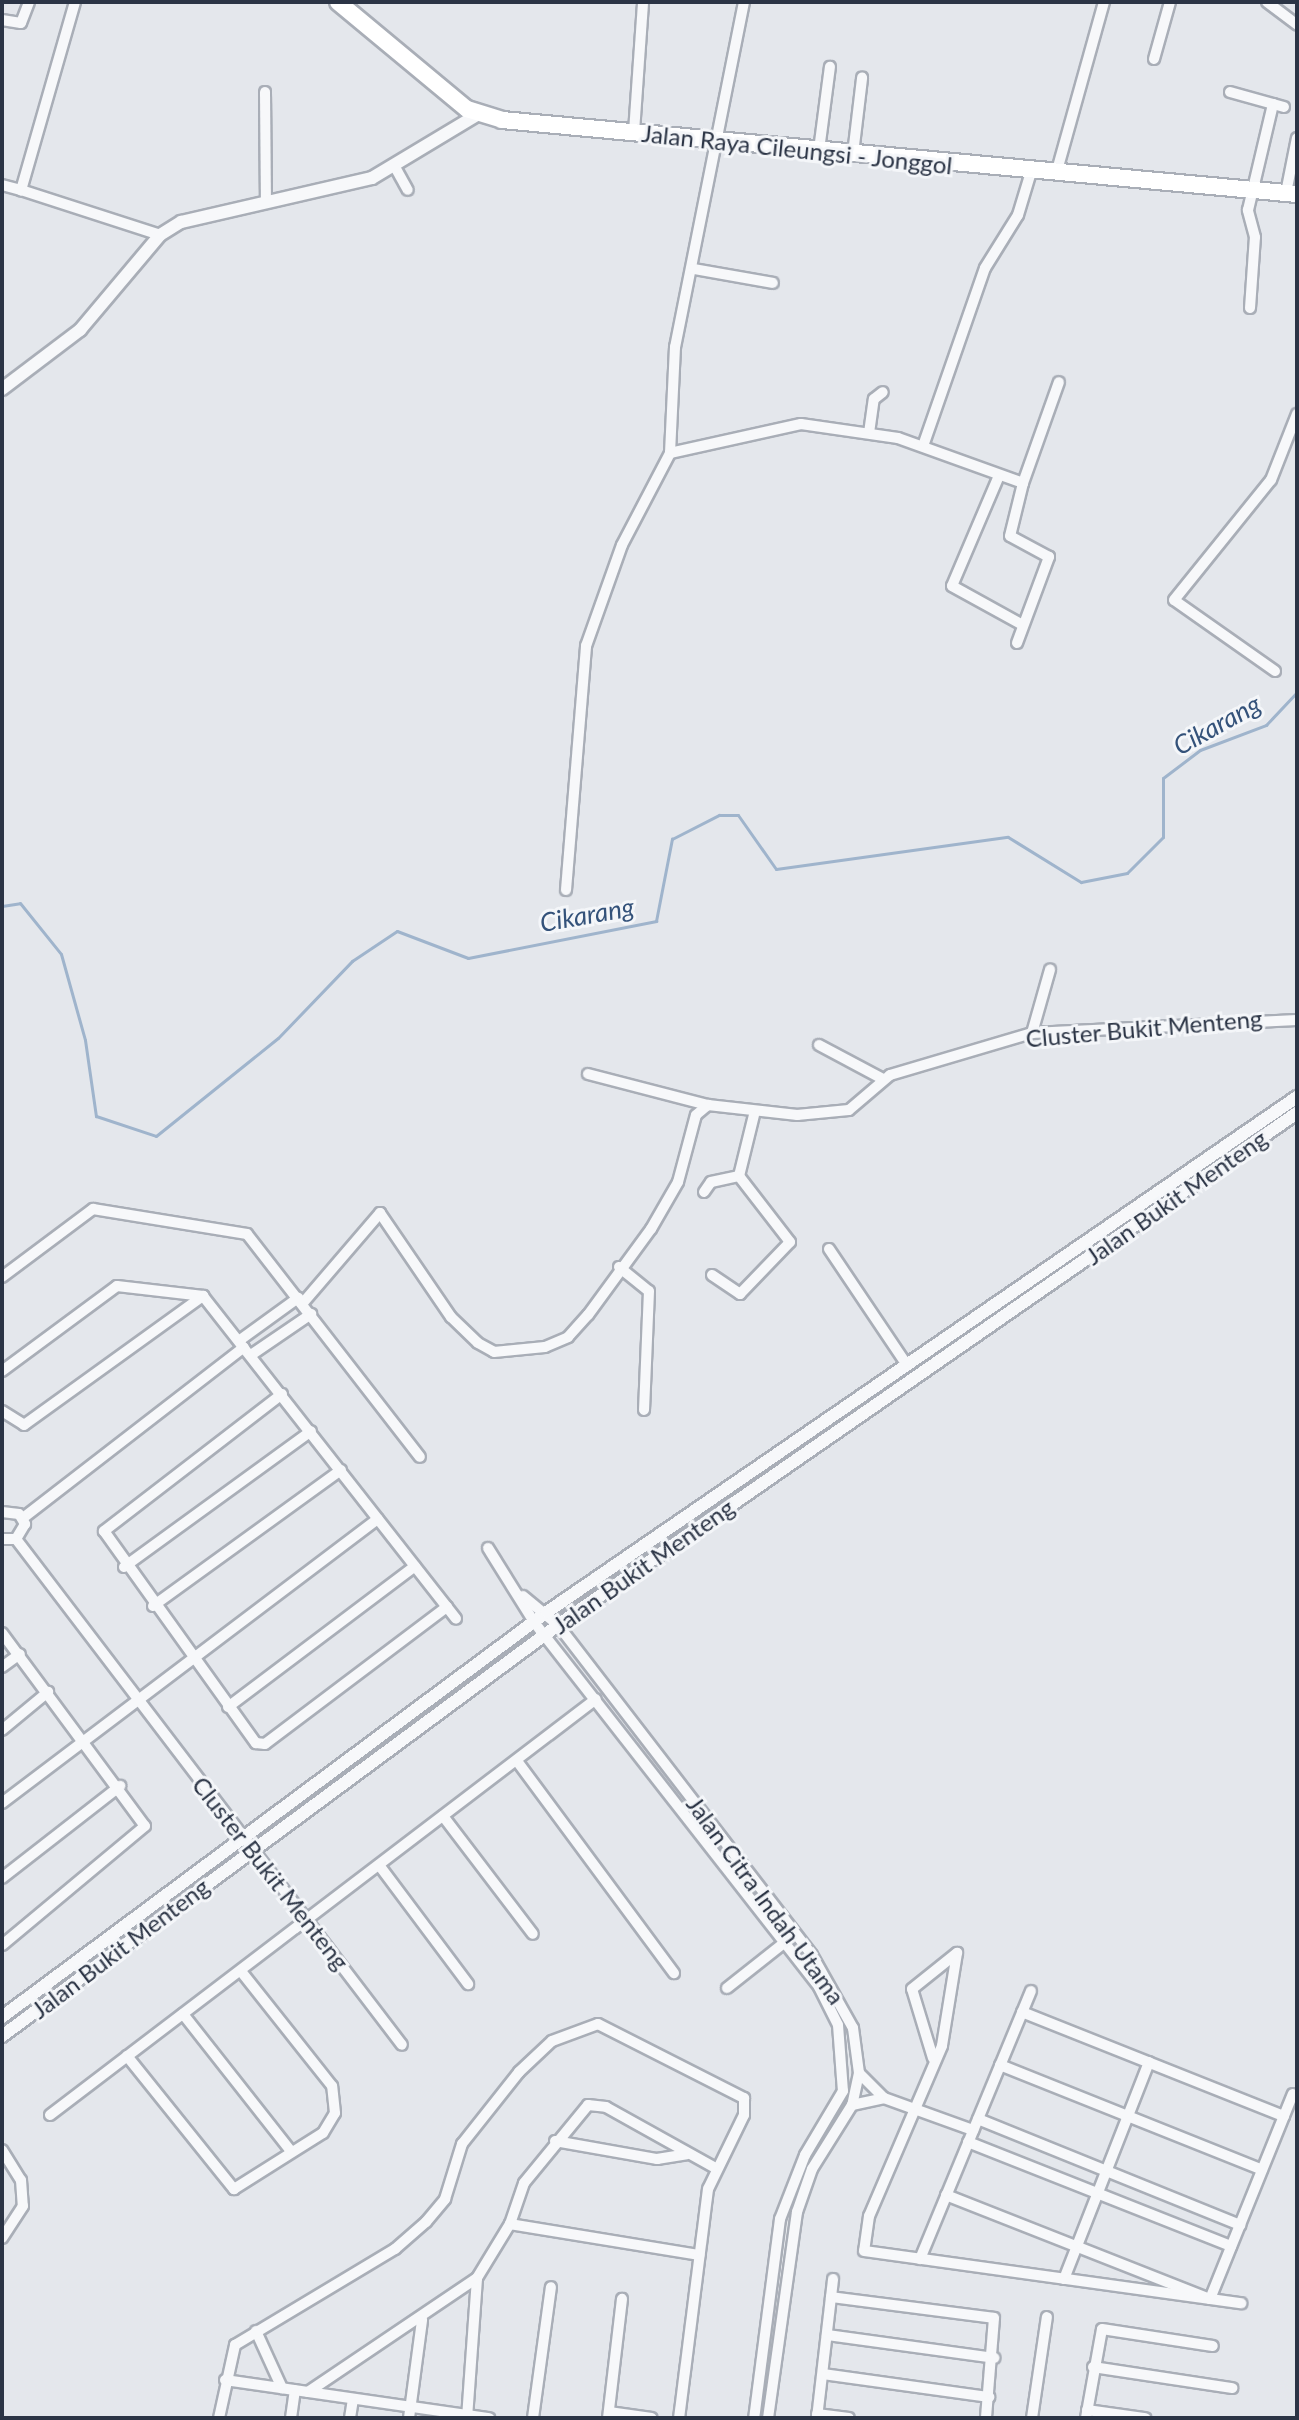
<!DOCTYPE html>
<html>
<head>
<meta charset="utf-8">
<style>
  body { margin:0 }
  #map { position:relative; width:1299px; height:2420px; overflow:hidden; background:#e4e7ec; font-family:Lato,sans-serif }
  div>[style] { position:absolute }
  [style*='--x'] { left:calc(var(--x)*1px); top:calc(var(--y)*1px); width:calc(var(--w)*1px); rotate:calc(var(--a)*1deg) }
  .stream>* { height:3px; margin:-1.5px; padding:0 1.5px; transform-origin:1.5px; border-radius:1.5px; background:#9fb4cc }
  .roads { filter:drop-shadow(2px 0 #a9aeb7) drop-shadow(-2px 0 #a9aeb7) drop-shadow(0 2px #a9aeb7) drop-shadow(0 -2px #a9aeb7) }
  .minor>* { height:10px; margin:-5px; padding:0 5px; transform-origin:5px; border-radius:5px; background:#f7f8fa }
  .tertiary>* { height:12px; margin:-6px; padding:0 6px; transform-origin:6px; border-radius:6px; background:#f7f8fa }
  .primary>* { height:16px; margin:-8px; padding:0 8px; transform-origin:8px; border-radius:8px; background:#fff }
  span { translate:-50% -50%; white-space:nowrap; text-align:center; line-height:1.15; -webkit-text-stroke:6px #f4f6f9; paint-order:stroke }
  .street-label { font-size:24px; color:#2b3445 }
  .water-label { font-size:26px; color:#34527a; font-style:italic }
  .frame { position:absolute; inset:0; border:4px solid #2b3445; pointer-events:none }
</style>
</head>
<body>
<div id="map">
  <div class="stream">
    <i style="--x:2;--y:906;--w:18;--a:-9"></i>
    <i style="--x:20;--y:903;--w:65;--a:51.2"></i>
    <i style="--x:61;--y:954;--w:89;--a:74.4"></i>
    <i style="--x:85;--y:1040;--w:77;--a:81.8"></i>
    <i style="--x:96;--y:1116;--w:63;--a:18.4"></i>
    <i style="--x:156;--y:1136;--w:156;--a:-38.8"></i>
    <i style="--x:278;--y:1038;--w:107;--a:-46.1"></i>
    <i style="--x:352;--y:961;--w:54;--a:-33.7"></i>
    <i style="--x:397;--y:931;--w:76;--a:20.8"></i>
    <i style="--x:468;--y:958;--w:192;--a:-11.1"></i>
    <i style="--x:656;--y:921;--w:84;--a:-79"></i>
    <i style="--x:672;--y:839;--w:53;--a:-27.1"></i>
    <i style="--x:719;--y:815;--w:19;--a:0"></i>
    <i style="--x:738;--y:815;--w:66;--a:54.9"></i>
    <i style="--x:776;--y:869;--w:234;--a:-7.9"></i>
    <i style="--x:1008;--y:837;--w:86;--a:31.7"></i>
    <i style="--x:1081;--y:882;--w:47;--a:-11.1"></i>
    <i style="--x:1127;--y:873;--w:51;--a:-45"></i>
    <i style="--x:1163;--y:837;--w:59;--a:-90"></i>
    <i style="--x:1163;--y:778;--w:46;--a:-37.1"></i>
    <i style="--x:1200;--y:750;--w:71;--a:-20.7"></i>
    <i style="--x:1266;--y:725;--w:45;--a:-46.8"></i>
  </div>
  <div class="roads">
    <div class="minor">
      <i style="--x:75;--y:2;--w:196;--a:106"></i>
      <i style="--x:21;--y:190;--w:146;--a:17.9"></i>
      <i style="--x:744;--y:2;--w:352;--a:101.3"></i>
      <i style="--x:675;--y:347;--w:106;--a:92.7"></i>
      <i style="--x:670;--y:453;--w:134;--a:-12.5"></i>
      <i style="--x:801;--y:424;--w:98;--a:8.2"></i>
      <i style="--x:898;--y:438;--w:133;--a:19.8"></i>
      <i style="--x:1023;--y:483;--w:107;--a:-70.4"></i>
      <i style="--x:1267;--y:2;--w:38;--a:37"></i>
      <i style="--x:2;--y:20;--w:19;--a:9"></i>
      <i style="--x:21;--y:23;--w:22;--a:-69"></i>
      <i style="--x:1154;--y:59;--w:59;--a:-74.3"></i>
      <i style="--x:265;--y:92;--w:107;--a:89.5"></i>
      <i style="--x:1230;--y:92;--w:56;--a:15.5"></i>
      <i style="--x:634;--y:132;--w:130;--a:-86"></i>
      <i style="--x:819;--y:150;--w:84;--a:-82.5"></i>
      <i style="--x:853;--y:154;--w:77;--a:-83.2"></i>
      <i style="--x:395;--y:167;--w:26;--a:61"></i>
      <i style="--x:1056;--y:174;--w:179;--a:-74.4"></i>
      <i style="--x:2;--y:185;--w:20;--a:15"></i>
      <i style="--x:1286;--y:193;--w:56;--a:-78.7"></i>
      <i style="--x:694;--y:269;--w:80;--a:10"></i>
      <i style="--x:1250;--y:308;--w:71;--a:-86"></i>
      <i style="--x:1255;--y:237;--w:28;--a:-105"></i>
      <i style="--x:1248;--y:210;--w:109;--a:-76.7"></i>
      <i style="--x:869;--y:433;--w:34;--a:-82"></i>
      <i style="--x:874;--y:399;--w:11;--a:-38"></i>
      <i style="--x:923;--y:446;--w:188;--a:-70.8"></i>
      <i style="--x:985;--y:268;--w:62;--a:-58.1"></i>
      <i style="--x:1018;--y:215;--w:45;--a:-73.2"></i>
      <i style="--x:998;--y:478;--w:117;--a:113.1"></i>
      <i style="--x:952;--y:586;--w:81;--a:28.8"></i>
      <i style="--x:1017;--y:643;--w:92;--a:-69.6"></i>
      <i style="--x:1049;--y:557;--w:44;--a:-151.7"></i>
      <i style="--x:1010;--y:536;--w:55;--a:-76.2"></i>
      <i style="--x:1275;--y:671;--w:123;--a:-144.9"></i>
      <i style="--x:1174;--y:600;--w:154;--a:-51.1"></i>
      <i style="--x:1271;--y:480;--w:71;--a:-68.5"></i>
      <i style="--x:566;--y:890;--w:245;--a:-85.3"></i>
      <i style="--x:586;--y:646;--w:107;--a:-70.4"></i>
      <i style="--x:622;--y:545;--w:104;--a:-62.4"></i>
      <i style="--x:1032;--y:1033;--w:66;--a:-74.1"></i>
      <i style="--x:819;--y:1045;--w:70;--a:28"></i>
      <i style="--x:588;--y:1074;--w:124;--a:14.5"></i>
      <i style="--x:704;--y:1192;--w:12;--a:-55"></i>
      <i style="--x:711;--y:1182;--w:29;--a:-12"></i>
      <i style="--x:739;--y:1176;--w:67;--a:-76.2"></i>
      <i style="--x:829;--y:1249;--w:140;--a:56.1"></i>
      <i style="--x:619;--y:1267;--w:38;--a:39"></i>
      <i style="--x:649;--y:1291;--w:119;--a:92.4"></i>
      <i style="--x:712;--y:1275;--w:34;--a:34"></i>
      <i style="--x:740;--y:1294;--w:72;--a:-46.1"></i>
      <i style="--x:790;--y:1242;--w:83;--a:-127.7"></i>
      <i style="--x:2;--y:1277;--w:114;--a:-36.8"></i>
      <i style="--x:93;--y:1209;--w:156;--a:9.2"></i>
      <i style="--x:247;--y:1234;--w:282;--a:52.2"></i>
      <i style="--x:302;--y:1304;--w:120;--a:-49.4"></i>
      <i style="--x:380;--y:1213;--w:126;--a:55.7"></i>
      <i style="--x:451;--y:1317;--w:37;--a:44"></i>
      <i style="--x:478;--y:1343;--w:18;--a:29"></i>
      <i style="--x:494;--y:1352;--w:51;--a:-5.6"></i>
      <i style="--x:545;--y:1347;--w:25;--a:-23"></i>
      <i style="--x:568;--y:1337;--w:30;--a:-48"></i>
      <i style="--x:588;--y:1315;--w:107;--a:-53.8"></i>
      <i style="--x:651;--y:1229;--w:54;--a:-60.1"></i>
      <i style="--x:678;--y:1182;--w:69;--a:-75"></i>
      <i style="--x:696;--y:1115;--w:16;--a:-40"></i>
      <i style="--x:708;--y:1105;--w:90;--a:6.4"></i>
      <i style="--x:797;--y:1115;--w:52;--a:-5.5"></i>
      <i style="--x:849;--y:1110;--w:54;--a:-40.5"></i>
      <i style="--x:890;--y:1075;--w:148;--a:-16.5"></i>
      <i style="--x:1032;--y:1033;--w:265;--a:-2.8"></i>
      <i style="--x:240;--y:1340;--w:72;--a:-35.9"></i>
      <i style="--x:251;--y:1355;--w:73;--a:-34.3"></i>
      <i style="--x:2;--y:1371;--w:143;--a:-36.5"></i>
      <i style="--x:117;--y:1286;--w:87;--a:6.6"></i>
      <i style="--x:203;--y:1296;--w:410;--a:51.9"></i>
      <i style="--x:282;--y:1394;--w:225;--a:142.4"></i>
      <i style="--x:104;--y:1531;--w:261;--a:54.4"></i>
      <i style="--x:256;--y:1743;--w:9;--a:6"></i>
      <i style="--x:265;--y:1744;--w:228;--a:-37"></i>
      <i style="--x:2;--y:1411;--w:26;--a:32"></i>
      <i style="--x:24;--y:1425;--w:221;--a:-35.8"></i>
      <i style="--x:2;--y:1512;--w:17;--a:7"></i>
      <i style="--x:19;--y:1514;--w:12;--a:59"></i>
      <i style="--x:25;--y:1524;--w:17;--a:121"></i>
      <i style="--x:16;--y:1539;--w:14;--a:180"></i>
      <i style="--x:23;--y:1518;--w:279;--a:-37.7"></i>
      <i style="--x:16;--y:1539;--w:636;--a:52.66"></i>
      <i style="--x:488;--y:1548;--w:87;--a:58.1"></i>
      <i style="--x:534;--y:1622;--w:463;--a:52"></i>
      <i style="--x:819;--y:1987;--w:42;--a:63.4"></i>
      <i style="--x:838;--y:2025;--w:66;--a:85.7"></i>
      <i style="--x:843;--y:2091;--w:74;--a:120.7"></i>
      <i style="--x:805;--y:2155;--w:69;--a:111.3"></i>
      <i style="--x:780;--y:2219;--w:201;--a:97.4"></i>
      <i style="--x:124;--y:1567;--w:231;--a:-36"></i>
      <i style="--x:523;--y:1596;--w:45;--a:39.6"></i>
      <i style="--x:558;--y:1625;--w:416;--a:52.4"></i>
      <i style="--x:812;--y:1955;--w:84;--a:60.7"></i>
      <i style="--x:853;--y:2028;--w:45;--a:82.4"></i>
      <i style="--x:859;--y:2073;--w:33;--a:102"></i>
      <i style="--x:852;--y:2105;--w:75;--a:122"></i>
      <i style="--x:812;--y:2169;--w:46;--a:109.2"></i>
      <i style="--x:797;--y:2212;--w:208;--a:98"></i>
      <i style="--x:153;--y:1606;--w:232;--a:-35.9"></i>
      <i style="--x:2;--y:1633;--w:240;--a:53.5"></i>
      <i style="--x:145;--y:1826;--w:186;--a:140.2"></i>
      <i style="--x:2;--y:1667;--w:22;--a:-36"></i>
      <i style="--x:228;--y:1707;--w:234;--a:-37"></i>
      <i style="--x:2;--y:1730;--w:60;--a:-39.6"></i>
      <i style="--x:517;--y:1761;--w:264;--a:53.5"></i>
      <i style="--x:2;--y:1803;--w:471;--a:-37.1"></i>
      <i style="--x:443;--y:1816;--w:148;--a:52.7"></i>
      <i style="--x:379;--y:1865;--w:149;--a:53.2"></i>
      <i style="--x:2;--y:1878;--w:150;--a:-37.9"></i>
      <i style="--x:727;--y:1988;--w:73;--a:-38.3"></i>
      <i style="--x:1022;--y:2012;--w:282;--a:21.7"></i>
      <i style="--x:183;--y:2014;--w:174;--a:51.8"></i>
      <i style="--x:127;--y:2056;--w:171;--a:51.2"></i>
      <i style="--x:234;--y:2189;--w:105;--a:-32.2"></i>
      <i style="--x:323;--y:2133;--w:23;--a:-59"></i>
      <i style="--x:335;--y:2113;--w:27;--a:-96"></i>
      <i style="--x:332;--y:2086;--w:147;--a:-128.4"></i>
      <i style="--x:933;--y:2058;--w:72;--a:-106.9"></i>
      <i style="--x:912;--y:1989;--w:58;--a:-38.7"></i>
      <i style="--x:957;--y:1953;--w:94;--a:99.2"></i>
      <i style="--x:942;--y:2046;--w:185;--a:113.2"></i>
      <i style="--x:869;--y:2216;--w:35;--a:98"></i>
      <i style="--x:864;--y:2251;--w:381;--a:7.9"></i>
      <i style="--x:1000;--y:2065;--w:282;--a:21.8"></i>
      <i style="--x:859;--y:2073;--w:35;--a:45"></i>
      <i style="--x:852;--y:2105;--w:33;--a:-12"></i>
      <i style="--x:884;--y:2098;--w:95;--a:19.8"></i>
      <i style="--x:50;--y:2115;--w:686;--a:-37.3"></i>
      <i style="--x:978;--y:2119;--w:283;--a:22"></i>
      <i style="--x:555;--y:2141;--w:104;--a:10"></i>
      <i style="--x:657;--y:2159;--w:30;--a:-9"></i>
      <i style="--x:968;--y:2142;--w:283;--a:21.6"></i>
      <i style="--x:2;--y:2150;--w:36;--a:58"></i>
      <i style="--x:21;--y:2180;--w:26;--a:86"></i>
      <i style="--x:23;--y:2206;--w:38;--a:123"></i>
      <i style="--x:946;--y:2195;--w:284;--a:21.5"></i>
      <i style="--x:1210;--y:2299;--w:221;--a:-68"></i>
      <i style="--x:510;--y:2224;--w:192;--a:9.3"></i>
      <i style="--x:920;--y:2259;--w:290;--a:-67.5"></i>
      <i style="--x:1064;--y:2279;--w:233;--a:-68.6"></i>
      <i style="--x:831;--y:2297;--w:164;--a:7.3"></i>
      <i style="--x:994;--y:2318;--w:100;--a:94.6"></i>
      <i style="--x:256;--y:2331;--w:63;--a:65.5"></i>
      <i style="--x:827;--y:2335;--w:169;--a:7.8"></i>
      <i style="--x:1093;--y:2367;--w:141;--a:8.6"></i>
      <i style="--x:823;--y:2374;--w:168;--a:7.9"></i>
      <i style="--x:225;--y:2380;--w:267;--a:8.2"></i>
      <i style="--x:308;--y:2392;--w:204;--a:-34"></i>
      <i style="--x:477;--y:2278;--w:63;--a:-58.6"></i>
      <i style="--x:510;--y:2224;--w:43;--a:-71.1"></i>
      <i style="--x:524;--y:2183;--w:101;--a:-50.6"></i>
      <i style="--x:588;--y:2105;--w:18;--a:6"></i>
      <i style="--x:606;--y:2107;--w:124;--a:29.1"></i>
      <i style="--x:1087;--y:2410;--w:59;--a:7.9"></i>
      <i style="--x:609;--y:2412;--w:43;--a:7.9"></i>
      <i style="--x:817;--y:2414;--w:32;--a:7"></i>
      <i style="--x:219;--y:2418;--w:75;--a:-77.6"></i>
      <i style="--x:235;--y:2345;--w:187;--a:-31"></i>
      <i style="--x:395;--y:2249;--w:41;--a:-41.1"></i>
      <i style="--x:426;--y:2222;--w:30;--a:-50"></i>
      <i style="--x:445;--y:2199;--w:58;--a:-72.8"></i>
      <i style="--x:462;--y:2144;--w:92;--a:-51.6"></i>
      <i style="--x:519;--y:2072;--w:45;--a:-43.2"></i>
      <i style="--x:552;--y:2041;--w:49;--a:-20.3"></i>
      <i style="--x:598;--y:2024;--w:164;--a:26.9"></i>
      <i style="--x:744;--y:2098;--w:17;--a:90"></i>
      <i style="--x:744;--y:2115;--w:82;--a:115.9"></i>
      <i style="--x:708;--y:2189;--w:231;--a:97.2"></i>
      <i style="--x:291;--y:2418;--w:28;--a:-82"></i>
      <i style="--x:350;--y:2418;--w:19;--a:-81"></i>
      <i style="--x:409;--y:2418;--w:99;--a:-82.4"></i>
      <i style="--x:467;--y:2418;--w:140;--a:-85.9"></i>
      <i style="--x:533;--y:2418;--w:132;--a:-82.2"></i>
      <i style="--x:608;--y:2418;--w:120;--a:-83.3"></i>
      <i style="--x:817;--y:2418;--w:140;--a:-83.4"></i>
      <i style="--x:1032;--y:2418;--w:102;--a:-81.6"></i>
      <i style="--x:1086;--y:2418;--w:90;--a:-79.8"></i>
      <i style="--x:1102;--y:2329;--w:112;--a:8.7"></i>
    </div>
    <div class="tertiary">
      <i style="--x:2;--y:389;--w:98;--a:-37.1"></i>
      <i style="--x:80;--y:330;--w:124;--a:-49.9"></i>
      <i style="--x:160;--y:235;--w:25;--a:-32"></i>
      <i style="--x:181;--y:222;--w:196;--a:-13"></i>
      <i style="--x:372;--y:178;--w:122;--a:-31"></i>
      <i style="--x:2;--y:2017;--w:679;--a:-36.62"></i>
      <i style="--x:547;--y:1612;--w:910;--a:-34.48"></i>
      <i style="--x:2;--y:2036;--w:691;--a:-36.47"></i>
      <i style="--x:558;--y:1625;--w:899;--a:-34.72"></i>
    </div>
    <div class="primary">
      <i style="--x:338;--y:2;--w:168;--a:39.7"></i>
      <i style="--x:467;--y:109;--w:37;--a:17"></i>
      <i style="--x:502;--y:120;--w:798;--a:5.32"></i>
    </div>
  </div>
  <div class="street-label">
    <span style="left:797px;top:149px;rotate:6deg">Jalan Raya Cileungsi - Jonggol</span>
    <span style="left:1144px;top:1028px;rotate:-5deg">Cluster Bukit Menteng</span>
    <span style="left:1176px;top:1197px;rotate:-35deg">Jalan Bukit Menteng</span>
    <span style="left:643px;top:1566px;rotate:-35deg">Jalan Bukit Menteng</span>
    <span style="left:271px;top:1873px;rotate:52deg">Cluster Bukit Menteng</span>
    <span style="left:766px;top:1900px;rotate:54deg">Jalan Citra Indah Utama</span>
    <span style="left:120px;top:1948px;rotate:-37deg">Jalan Bukit Menteng</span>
  </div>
  <div class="water-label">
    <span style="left:1217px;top:725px;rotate:-29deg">Cikarang</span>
    <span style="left:587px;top:915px;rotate:-10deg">Cikarang</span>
  </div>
  <div class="frame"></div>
</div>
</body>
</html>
